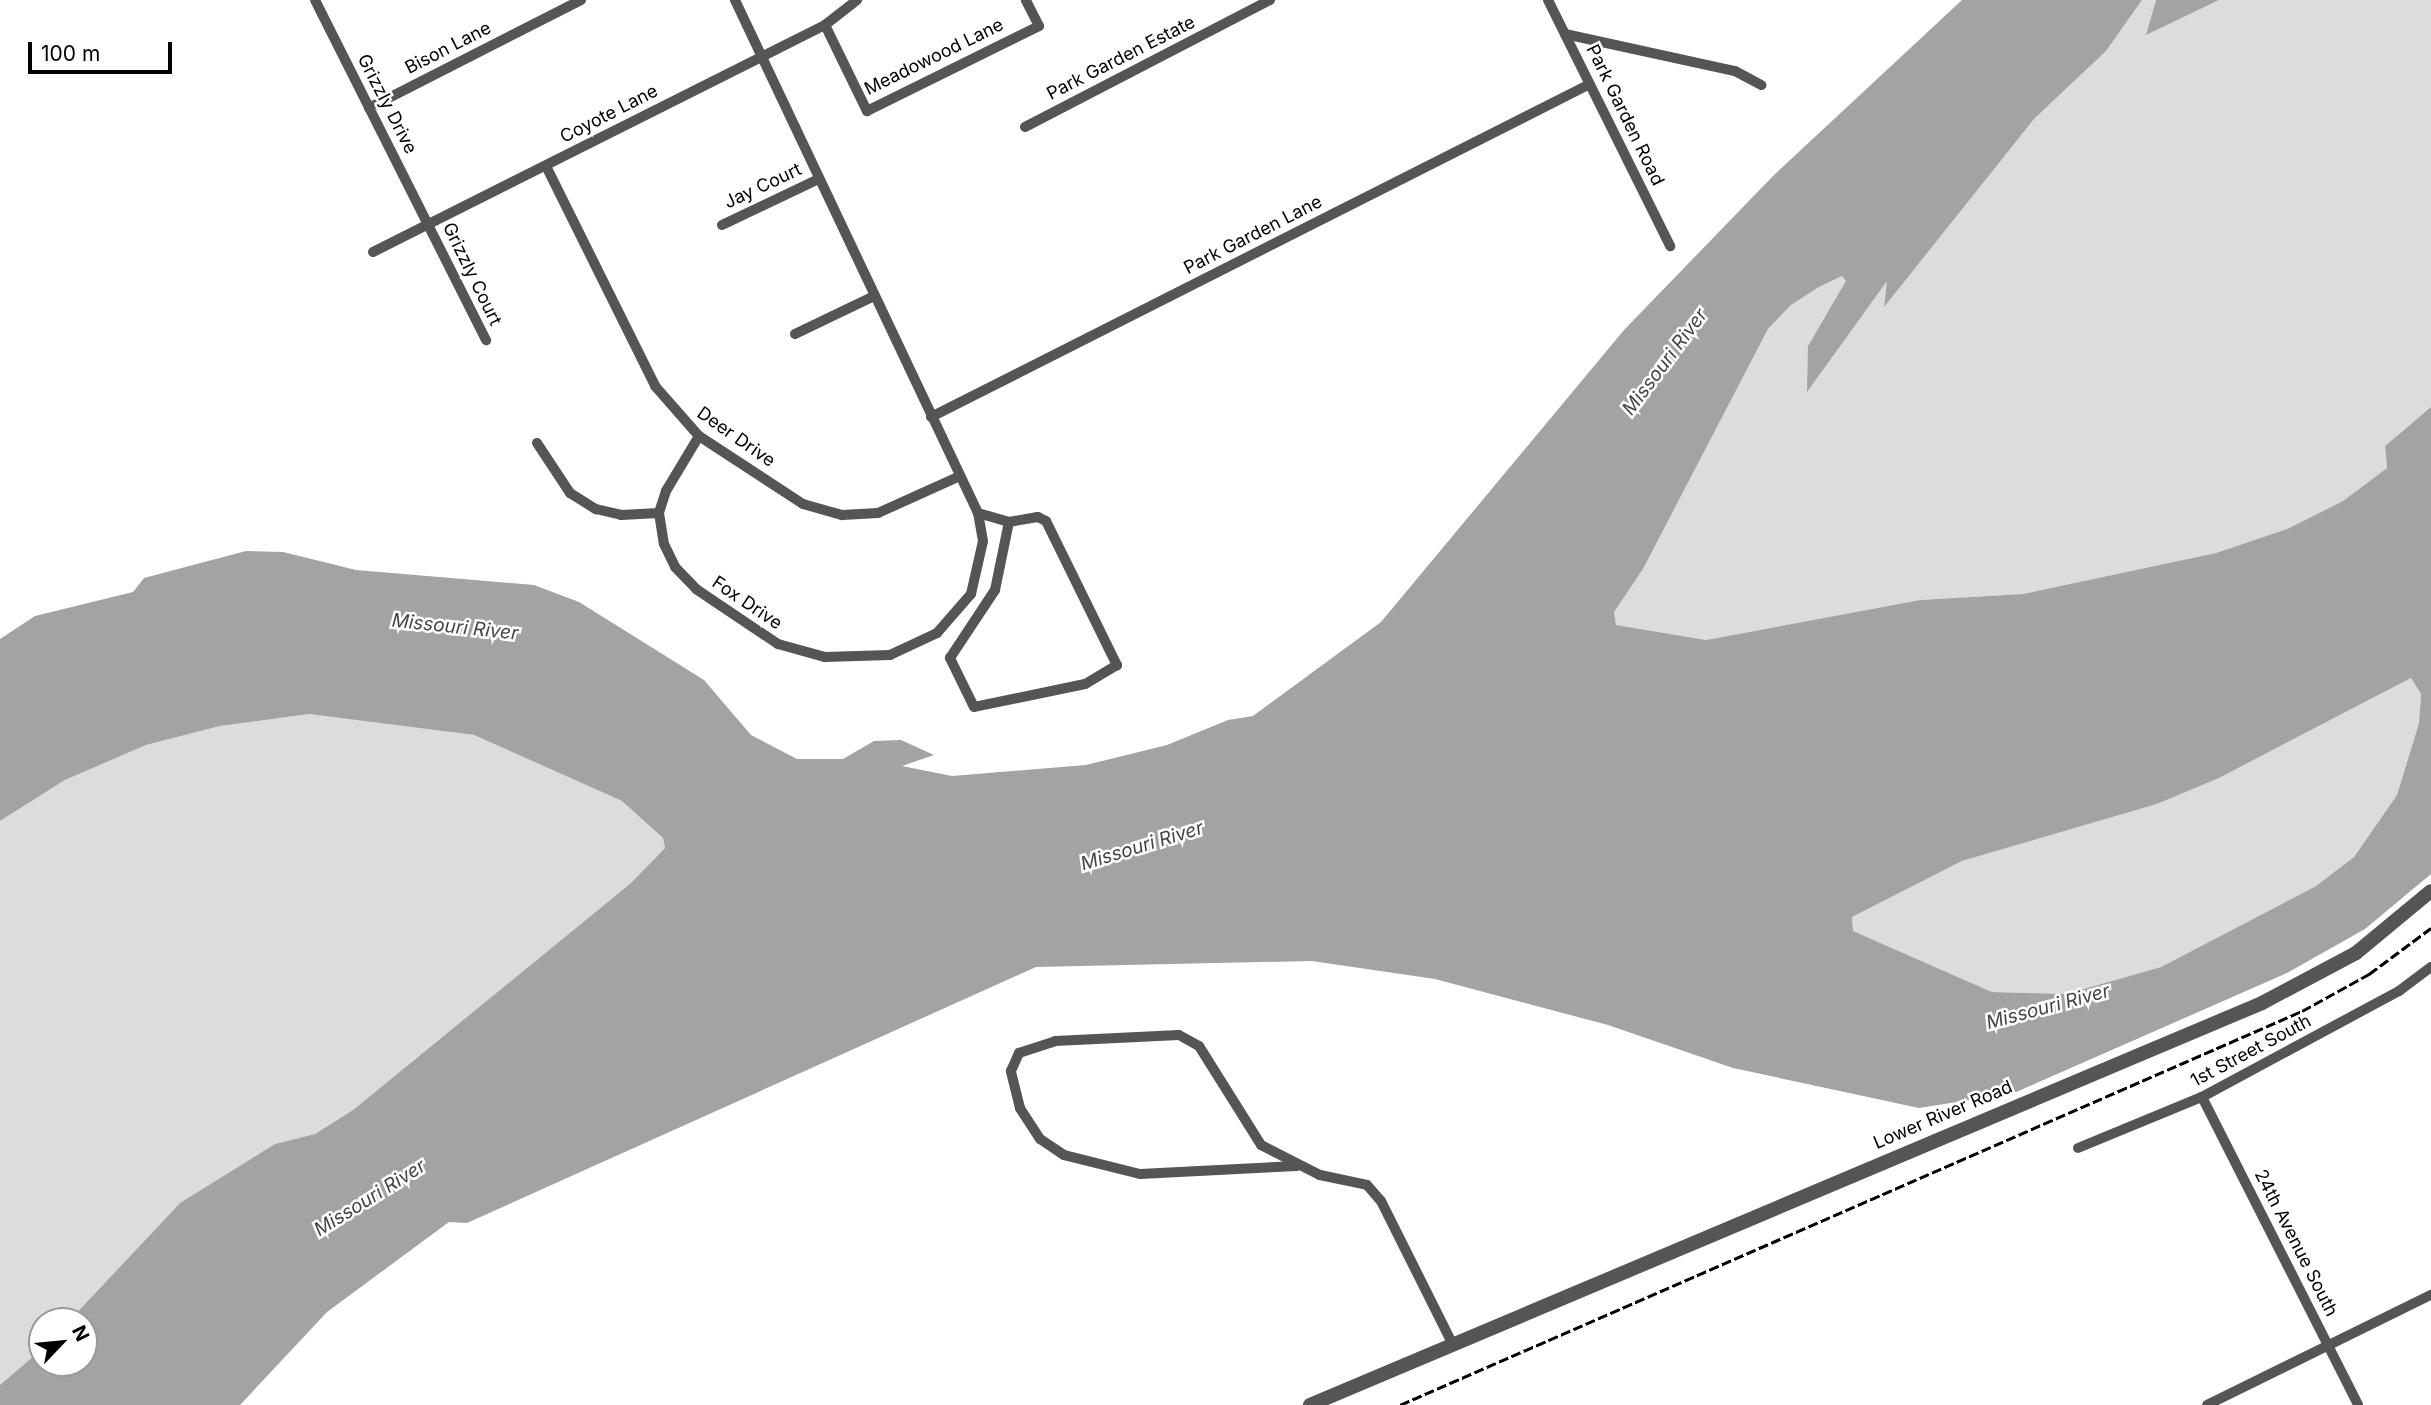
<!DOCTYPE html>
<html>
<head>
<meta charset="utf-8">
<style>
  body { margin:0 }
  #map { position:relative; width:2431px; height:1405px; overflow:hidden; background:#fff; font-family:Inter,sans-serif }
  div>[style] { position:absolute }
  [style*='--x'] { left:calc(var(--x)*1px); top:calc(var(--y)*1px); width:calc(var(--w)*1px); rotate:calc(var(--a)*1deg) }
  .green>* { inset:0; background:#dcdcdc }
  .water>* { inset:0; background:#a3a3a3 }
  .minor>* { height:10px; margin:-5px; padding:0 5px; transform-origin:5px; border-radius:5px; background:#555 }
  .tertiary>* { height:14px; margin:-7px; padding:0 7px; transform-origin:7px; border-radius:7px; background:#555 }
  .rail>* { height:2.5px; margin-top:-1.25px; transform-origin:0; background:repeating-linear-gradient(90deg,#000 0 10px,transparent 0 13.5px) }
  span { translate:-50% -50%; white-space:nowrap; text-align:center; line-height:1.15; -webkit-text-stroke:5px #fff; paint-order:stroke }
  .street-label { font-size:18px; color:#000 }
  .water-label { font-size:19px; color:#444; font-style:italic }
  .north { position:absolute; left:28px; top:1307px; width:70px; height:70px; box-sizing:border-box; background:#fff; border:2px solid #999; border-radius:50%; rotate:64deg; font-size:19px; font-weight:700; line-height:28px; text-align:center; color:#000 }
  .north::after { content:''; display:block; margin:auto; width:24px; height:32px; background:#000; clip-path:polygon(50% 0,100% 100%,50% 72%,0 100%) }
  .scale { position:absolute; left:28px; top:42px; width:144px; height:32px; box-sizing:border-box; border:4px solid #000; border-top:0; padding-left:9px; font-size:21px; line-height:24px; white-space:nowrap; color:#000; -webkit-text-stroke:5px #fff; paint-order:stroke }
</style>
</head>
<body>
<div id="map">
  <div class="green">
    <i style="clip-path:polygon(2142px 0,2156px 0,2147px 34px,2219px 0,2431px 0,2431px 407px,2385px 446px,2387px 468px,2343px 501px,2287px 529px,2216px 553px,2023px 594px,1920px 600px,1706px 640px,1616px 625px,1614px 612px,1643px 569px,1768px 329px,1791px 305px,1819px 287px,1842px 276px,1847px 281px,1808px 346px,1808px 390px,1888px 279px,1884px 306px,2034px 119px,2106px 51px)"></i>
    <i style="clip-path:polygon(2411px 678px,2421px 694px,2419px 723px,2397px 795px,2354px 857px,2316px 886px,2161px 967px,2066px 994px,1992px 992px,1853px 931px,1852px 917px,1962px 861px,2157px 804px,2219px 778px)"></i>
    <i style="clip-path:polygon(309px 714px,474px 735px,622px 801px,663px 838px,665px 848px,631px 883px,353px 1110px,315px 1134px,275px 1144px,180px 1203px,69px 1321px,42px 1321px,42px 1349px,0 1385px,0 821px,65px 780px,146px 745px,220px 726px)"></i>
  </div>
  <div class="water">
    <i style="clip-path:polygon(evenodd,1962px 0,2142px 0,2106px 51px,2034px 119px,1884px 307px,1887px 281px,1807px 392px,1808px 346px,1846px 281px,1842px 276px,1819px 287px,1791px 305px,1768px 329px,1643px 569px,1614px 612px,1616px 625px,1706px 640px,1920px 600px,2023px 594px,2216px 553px,2287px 529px,2343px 501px,2387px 468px,2385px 446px,2431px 407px,2431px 874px,2365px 929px,2287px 973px,2014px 1093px,1919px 1108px,1733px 1068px,1608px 1025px,1435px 979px,1312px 961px,1036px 967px,467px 1223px,449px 1222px,327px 1312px,240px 1405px,0 1405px,0 1385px,42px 1349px,42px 1363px,84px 1363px,84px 1321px,69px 1321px,180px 1203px,275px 1144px,315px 1134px,353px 1110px,631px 883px,665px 848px,663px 838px,622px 801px,474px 735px,309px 714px,220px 726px,146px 745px,65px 780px,0 821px,0 639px,35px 616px,133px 592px,144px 578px,246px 551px,283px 552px,356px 570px,534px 585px,579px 602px,704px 680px,751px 735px,797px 759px,843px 759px,874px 741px,901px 740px,934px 755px,902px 766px,952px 776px,1086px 765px,1167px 745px,1228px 720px,1253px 716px,1381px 622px,1624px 330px,1774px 175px,1962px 0,2411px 678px,2421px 694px,2419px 723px,2397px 795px,2354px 857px,2316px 886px,2161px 967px,2066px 994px,1992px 992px,1853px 931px,1852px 917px,1962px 861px,2157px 804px,2219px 778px,2411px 678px)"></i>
    <i style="clip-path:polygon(2156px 0,2219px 0,2146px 35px)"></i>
  </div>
  <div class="minor">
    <i style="--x:315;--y:0;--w:381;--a:63.3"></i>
    <i style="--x:1548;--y:0;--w:275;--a:63.6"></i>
    <i style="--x:825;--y:25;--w:96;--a:64"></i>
    <i style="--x:867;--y:111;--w:192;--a:-26.3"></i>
    <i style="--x:1039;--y:26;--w:29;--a:-117"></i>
    <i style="--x:1565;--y:34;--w:174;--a:12.3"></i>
    <i style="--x:1735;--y:71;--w:30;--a:28"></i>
    <i style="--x:369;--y:108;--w:238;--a:-27"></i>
    <i style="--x:1025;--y:127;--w:276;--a:-27.4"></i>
    <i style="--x:546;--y:166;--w:246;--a:63.6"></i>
    <i style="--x:655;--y:386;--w:67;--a:48.7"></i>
    <i style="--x:699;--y:436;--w:124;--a:33.2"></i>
    <i style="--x:803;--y:504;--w:41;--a:15.8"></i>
    <i style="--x:842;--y:515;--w:36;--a:-3"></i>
    <i style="--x:878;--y:513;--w:90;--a:-24.3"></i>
    <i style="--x:722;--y:225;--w:107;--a:-25.4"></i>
    <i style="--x:373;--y:252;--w:506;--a:-26.67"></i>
    <i style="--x:825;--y:25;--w:41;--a:-38"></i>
    <i style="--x:795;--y:334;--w:85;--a:-25.7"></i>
    <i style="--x:931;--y:417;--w:738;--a:-26.81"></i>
    <i style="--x:699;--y:436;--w:64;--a:121"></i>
    <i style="--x:666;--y:491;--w:23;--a:108"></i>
    <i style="--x:659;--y:513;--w:31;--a:81"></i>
    <i style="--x:664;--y:544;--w:25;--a:64"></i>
    <i style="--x:675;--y:567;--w:30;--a:46"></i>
    <i style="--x:696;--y:589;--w:99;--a:33.9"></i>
    <i style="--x:778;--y:644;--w:49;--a:15.5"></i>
    <i style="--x:825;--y:657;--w:65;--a:-1.8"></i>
    <i style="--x:890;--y:655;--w:52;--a:-25.1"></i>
    <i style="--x:937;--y:633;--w:52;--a:-48.9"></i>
    <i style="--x:971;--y:594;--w:54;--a:-77.2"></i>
    <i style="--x:983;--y:541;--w:28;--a:-100"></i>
    <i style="--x:978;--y:513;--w:568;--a:-115.35"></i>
    <i style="--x:537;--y:443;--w:60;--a:56.6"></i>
    <i style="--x:570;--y:493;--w:31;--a:32"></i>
    <i style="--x:596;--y:509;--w:26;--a:13"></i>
    <i style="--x:621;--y:515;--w:38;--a:-3"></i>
    <i style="--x:978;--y:513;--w:32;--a:16"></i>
    <i style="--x:1009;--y:522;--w:29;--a:-10"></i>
    <i style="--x:1038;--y:517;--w:9;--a:27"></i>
    <i style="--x:1046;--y:521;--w:161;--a:63.8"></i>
    <i style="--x:1117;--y:665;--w:37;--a:149"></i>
    <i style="--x:1085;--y:684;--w:113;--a:168.3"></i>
    <i style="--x:974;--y:707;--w:55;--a:-116.1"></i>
    <i style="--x:950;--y:658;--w:82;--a:-56.5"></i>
    <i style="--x:995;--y:590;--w:69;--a:-78.4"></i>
    <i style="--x:2202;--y:1097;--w:345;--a:63.1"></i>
    <i style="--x:2078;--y:1148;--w:134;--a:-22.4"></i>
    <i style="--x:2202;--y:1097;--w:224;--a:-28.3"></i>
    <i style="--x:2399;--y:991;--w:40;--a:-37"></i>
    <i style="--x:1297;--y:1166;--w:157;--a:177.1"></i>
    <i style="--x:1140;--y:1174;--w:78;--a:-166"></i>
    <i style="--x:1064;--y:1155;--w:29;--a:-146"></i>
    <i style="--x:1040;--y:1139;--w:37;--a:-123"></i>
    <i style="--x:1020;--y:1108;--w:38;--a:-104"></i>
    <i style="--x:1011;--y:1071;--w:20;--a:-66"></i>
    <i style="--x:1019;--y:1053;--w:38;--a:-18"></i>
    <i style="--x:1055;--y:1041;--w:124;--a:-2.8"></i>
    <i style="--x:1179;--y:1035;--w:23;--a:29"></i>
    <i style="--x:1199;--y:1046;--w:117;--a:57.9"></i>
    <i style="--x:1261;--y:1145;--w:66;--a:27"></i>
    <i style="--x:1320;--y:1175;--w:48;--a:12"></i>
    <i style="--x:1367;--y:1185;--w:21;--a:49"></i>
    <i style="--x:1381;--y:1201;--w:159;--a:63.4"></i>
    <i style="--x:2207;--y:1405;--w:250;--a:-26.2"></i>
  </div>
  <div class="tertiary">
    <i style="--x:1310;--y:1405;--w:1033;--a:-22.89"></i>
    <i style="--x:2262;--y:1003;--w:106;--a:-28"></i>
    <i style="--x:2356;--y:953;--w:97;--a:-39.6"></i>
  </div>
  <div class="rail">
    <i style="--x:1400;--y:1405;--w:984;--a:-23.6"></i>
    <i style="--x:2302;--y:1011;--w:77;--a:-28.9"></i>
    <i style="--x:2369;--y:974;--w:77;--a:-36.6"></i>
  </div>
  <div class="street-label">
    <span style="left:448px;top:48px;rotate:-27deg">Bison Lane</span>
    <span style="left:934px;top:57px;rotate:-26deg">Meadowood Lane</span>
    <span style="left:1121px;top:58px;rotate:-27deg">Park Garden Estate</span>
    <span style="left:387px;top:104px;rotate:63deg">Grizzly Drive</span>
    <span style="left:609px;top:114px;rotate:-27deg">Coyote Lane</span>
    <span style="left:1625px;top:115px;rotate:64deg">Park Garden Road</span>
    <span style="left:763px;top:186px;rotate:-25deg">Jay Court</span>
    <span style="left:1253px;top:235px;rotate:-27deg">Park Garden Lane</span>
    <span style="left:472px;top:274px;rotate:64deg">Grizzly Court</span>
    <span style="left:736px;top:437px;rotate:35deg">Deer Drive</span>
    <span style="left:747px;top:603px;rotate:34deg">Fox Drive</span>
    <span style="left:2251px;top:1051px;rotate:-28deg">1st Street South</span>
    <span style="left:1943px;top:1115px;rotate:-23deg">Lower River Road</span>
    <span style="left:2296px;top:1243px;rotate:63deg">24th Avenue South</span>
  </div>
  <div class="water-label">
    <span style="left:1665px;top:362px;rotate:-53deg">Missouri River</span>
    <span style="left:455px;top:627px;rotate:6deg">Missouri River</span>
    <span style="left:1142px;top:846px;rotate:-17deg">Missouri River</span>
    <span style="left:2048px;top:1007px;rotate:-15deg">Missouri River</span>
    <span style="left:370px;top:1198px;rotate:-32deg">Missouri River</span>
  </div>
  <div class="north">N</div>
  <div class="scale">100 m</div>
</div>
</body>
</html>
